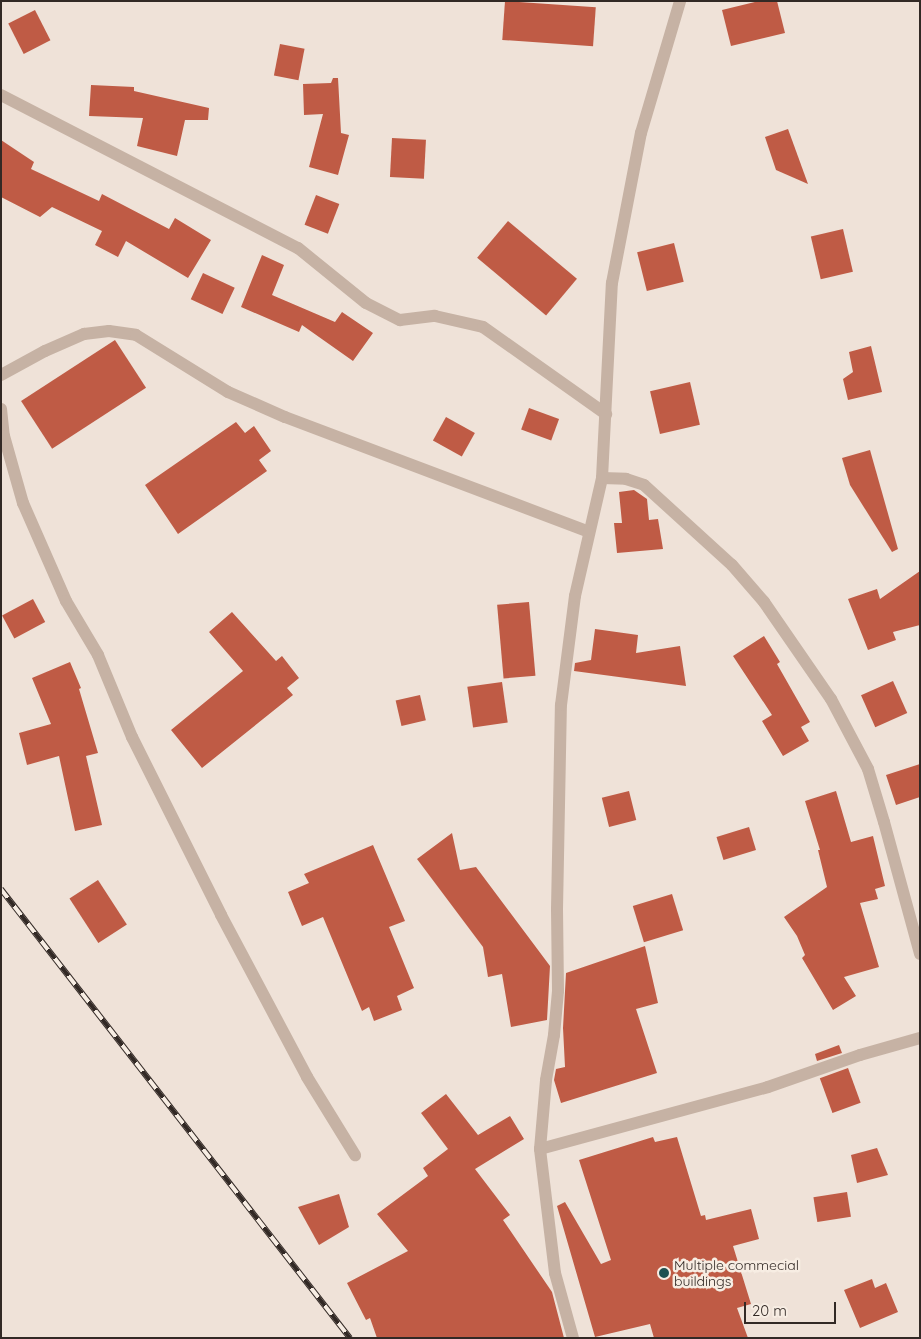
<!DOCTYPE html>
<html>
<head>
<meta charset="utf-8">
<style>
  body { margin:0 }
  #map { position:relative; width:921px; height:1339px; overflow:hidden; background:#efe2d8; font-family:Quicksand,sans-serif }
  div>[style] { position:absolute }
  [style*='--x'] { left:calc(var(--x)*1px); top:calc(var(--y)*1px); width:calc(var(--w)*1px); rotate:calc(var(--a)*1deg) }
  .building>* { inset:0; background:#bf5b45; transform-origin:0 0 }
  .minor>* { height:12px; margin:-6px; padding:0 6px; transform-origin:6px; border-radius:6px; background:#c6b2a4 }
  .rail>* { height:5.5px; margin-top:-2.75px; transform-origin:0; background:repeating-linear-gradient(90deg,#f7ede3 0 11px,#322925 0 22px); box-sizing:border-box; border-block:1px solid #322925 }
  .dots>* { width:14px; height:14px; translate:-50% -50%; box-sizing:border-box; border:2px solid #f7ede3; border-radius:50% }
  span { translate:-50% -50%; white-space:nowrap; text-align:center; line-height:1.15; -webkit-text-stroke:5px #f7ede3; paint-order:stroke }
  .poi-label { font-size:14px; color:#322925 }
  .left { translate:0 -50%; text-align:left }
  .frame { position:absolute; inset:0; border:2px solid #322925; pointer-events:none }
  .scale { position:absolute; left:744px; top:1302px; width:92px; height:22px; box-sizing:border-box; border:2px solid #322925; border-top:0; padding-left:6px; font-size:15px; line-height:18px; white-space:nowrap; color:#322925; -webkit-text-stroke:4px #f7ede3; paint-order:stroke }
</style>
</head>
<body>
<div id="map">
  <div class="building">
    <i style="left:505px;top:1px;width:91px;height:39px;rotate:4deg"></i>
    <i style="clip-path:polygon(759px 1px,777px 1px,785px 33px,731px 46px,722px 10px)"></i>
    <i style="left:35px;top:10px;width:34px;height:30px;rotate:63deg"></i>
    <i style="left:280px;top:44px;width:25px;height:32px;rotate:11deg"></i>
    <i style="clip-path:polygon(333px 78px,338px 78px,341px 133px,349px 135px,338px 175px,309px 167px,323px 114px,304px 115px,303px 84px,331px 83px)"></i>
    <i style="clip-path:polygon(91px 85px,134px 87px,134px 91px,209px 108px,208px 120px,185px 120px,177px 156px,137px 146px,143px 118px,89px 116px)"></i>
    <i style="clip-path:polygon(788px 129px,808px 184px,776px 170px,765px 137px)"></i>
    <i style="left:392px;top:138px;width:34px;height:39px;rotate:3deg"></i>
    <i style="clip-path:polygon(1px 140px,34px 162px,31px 169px,99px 201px,102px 194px,169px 229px,175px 218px,211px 240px,188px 278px,126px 241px,118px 257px,95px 245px,102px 231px,52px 207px,40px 217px,1px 197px)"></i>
    <i style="left:316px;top:195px;width:25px;height:32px;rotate:21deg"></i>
    <i style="left:508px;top:221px;width:90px;height:48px;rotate:40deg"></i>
    <i style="left:843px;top:229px;width:44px;height:33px;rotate:77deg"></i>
    <i style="left:674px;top:243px;width:40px;height:38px;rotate:76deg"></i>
    <i style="clip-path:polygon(262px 255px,284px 265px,272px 295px,335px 322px,342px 312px,373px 333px,353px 361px,302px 325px,299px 332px,241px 307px)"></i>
    <i style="left:203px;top:273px;width:35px;height:29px;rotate:25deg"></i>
    <i style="left:115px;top:340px;width:57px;height:112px;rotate:57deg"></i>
    <i style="clip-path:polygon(871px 346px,882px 392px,848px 400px,843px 379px,853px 372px,849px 352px)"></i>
    <i style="left:690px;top:382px;width:44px;height:41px;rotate:77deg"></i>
    <i style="left:529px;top:408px;width:32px;height:23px;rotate:20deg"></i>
    <i style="left:446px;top:417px;width:33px;height:27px;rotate:29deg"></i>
    <i style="clip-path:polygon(236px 422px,245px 433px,254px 426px,271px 451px,259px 460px,267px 471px,178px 534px,145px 485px)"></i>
    <i style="clip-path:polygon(870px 450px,898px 549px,892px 552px,850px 485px,842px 458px)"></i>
    <i style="clip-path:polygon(634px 490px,647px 499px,649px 520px,658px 519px,663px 549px,617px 553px,614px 523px,622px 523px,619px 492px)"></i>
    <i style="clip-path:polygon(920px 571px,920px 625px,893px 632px,896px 640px,868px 650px,848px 599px,877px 589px,880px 599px)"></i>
    <i style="left:33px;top:599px;width:26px;height:35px;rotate:62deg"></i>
    <i style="left:529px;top:602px;width:74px;height:32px;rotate:85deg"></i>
    <i style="clip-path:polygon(232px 612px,276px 661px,282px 656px,299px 678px,287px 688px,293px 695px,202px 768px,171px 730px,243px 671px,209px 632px)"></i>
    <i style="clip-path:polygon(595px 629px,638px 635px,636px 653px,680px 646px,686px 686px,574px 671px,575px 663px,591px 660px)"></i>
    <i style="clip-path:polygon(764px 636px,780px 662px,777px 664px,810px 722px,801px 727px,809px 741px,783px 756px,762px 721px,772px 715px,733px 656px)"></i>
    <i style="clip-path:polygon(70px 662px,81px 688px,79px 689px,98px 753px,86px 756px,102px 825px,75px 831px,59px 756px,27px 765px,19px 733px,51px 724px,32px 678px)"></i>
    <i style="left:893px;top:681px;width:35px;height:35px;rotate:66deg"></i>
    <i style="left:502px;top:682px;width:41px;height:35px;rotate:82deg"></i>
    <i style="left:420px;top:695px;width:26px;height:25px;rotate:77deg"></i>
    <i style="clip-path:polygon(920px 764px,920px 797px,896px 805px,886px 775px)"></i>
    <i style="left:629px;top:791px;width:30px;height:28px;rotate:76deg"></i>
    <i style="clip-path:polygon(836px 791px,851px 842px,873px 836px,885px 886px,875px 889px,878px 899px,860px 903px,879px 967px,844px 977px,856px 996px,833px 1010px,802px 958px,805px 955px,797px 936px,784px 917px,827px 887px,818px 850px,820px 850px,805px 801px)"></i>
    <i style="left:749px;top:827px;width:24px;height:34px;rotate:73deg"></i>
    <i style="clip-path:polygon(452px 833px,460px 870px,476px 867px,550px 966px,547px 1020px,511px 1027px,502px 974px,488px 977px,483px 947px,417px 859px)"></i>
    <i style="clip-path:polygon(373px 845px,405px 921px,389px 927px,414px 988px,397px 996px,402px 1010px,374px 1021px,369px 1007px,362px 1011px,323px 917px,302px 926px,288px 892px,309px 883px,304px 874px)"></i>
    <i style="left:98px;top:880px;width:53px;height:34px;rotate:57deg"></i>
    <i style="left:672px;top:894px;width:38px;height:41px;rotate:73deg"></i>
    <i style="clip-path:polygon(645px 946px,658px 1003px,636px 1009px,657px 1073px,561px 1103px,554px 1080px,556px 1069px,565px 1067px,563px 1028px,566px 973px)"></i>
    <i style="clip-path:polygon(839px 1045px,842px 1053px,817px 1061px,815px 1054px)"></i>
    <i style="left:848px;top:1068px;width:37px;height:30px;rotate:70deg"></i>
    <i style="clip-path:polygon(446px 1094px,478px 1135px,510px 1116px,524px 1139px,475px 1169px,510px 1215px,503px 1220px,552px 1292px,564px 1338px,377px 1338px,370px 1318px,366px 1320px,347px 1283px,408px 1251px,377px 1214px,428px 1176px,423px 1168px,448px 1149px,421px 1113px)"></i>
    <i style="clip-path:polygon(653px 1137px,655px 1142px,677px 1137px,701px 1216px,705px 1215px,706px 1220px,751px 1209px,759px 1239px,733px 1246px,751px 1304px,737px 1308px,748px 1338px,654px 1338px,650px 1324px,595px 1337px,557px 1206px,565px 1202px,601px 1264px,611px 1260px,579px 1160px)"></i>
    <i style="clip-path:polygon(877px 1148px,888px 1175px,857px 1183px,851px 1155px)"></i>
    <i style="left:847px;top:1192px;width:25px;height:34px;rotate:81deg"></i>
    <i style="clip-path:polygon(339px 1194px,349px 1227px,319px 1245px,298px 1207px)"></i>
    <i style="clip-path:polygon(872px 1279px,875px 1288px,886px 1283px,898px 1312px,860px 1328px,844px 1290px)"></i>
  </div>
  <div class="minor">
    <i style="--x:1;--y:95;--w:334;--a:27.3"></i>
    <i style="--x:298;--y:248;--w:87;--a:39"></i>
    <i style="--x:366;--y:303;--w:38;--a:27"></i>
    <i style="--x:400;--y:320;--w:35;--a:-7"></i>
    <i style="--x:435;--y:316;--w:49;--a:12.9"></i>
    <i style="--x:483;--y:327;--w:151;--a:35.3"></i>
    <i style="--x:1;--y:375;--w:50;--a:-28.6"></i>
    <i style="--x:45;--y:351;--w:43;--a:-23.6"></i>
    <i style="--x:84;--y:334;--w:25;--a:-7"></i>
    <i style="--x:109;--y:331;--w:27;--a:8"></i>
    <i style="--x:136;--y:335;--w:108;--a:31.8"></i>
    <i style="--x:228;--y:392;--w:62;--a:23.7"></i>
    <i style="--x:285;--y:417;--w:325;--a:20.7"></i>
    <i style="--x:1;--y:409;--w:27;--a:84"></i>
    <i style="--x:4;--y:436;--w:70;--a:74.2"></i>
    <i style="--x:23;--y:503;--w:107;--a:66.3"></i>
    <i style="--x:66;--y:601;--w:63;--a:59.3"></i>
    <i style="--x:98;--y:655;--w:89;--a:67.5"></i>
    <i style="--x:132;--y:737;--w:199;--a:63.4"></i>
    <i style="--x:221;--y:915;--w:183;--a:62"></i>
    <i style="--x:307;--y:1077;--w:92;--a:58.4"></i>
    <i style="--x:602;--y:478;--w:24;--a:2"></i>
    <i style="--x:626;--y:479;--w:19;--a:18"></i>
    <i style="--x:644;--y:485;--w:119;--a:42.3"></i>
    <i style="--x:732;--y:565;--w:49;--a:49.1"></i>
    <i style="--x:764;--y:602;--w:118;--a:55.4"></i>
    <i style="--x:831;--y:699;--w:79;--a:62.1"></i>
    <i style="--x:868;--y:769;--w:55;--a:73.2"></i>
    <i style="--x:884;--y:822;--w:137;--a:74.7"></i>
    <i style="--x:540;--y:1149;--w:236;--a:-15.2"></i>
    <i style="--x:768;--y:1087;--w:97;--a:-19.2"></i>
    <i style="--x:860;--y:1055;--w:62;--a:-15.8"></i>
    <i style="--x:573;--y:1338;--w:67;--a:-105.5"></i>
    <i style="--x:555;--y:1273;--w:125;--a:-96.9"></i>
    <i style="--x:540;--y:1149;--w:69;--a:-85"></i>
    <i style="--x:546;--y:1080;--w:46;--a:-79.9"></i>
    <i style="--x:554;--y:1035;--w:44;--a:-84.8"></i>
    <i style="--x:558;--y:991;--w:82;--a:-90.7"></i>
    <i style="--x:557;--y:909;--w:204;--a:-88.9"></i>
    <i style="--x:561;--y:705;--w:110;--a:-82.7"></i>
    <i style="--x:575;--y:596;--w:121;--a:-77.1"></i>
    <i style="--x:602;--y:478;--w:195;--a:-87.1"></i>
    <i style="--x:612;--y:283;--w:153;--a:-79.1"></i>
    <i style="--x:641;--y:133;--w:138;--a:-73.5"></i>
  </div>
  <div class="rail">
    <i style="--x:1;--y:889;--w:569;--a:52.14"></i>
  </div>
  <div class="dots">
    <i style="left:664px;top:1273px;background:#1e5151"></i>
  </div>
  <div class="poi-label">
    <span class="left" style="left:674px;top:1273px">Multiple commecial<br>buildings</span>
  </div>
  <div class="frame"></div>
  <div class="scale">20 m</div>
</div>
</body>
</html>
